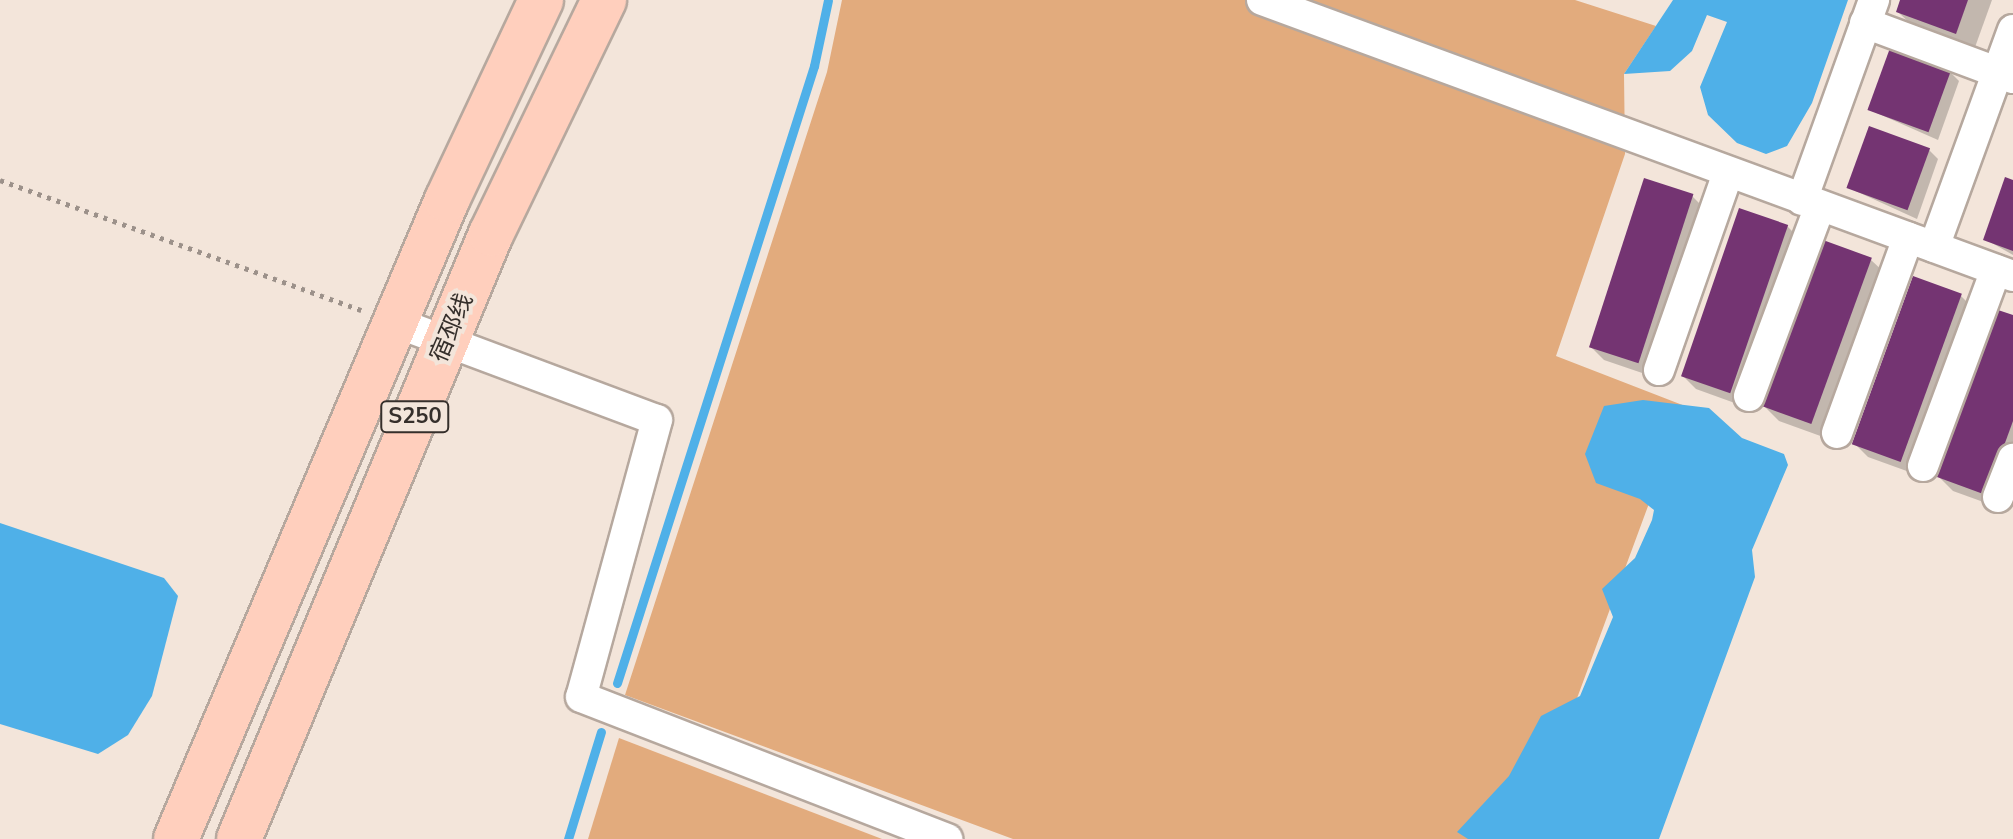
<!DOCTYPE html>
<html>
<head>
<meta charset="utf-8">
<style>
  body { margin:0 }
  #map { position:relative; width:2013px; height:839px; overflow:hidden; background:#f3e5da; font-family:"Nunito Sans","Noto Sans SC",sans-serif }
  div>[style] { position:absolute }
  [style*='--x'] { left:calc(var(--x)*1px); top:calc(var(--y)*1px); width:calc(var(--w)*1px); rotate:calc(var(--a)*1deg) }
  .green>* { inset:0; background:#e2ab7d }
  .water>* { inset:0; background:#4fb0e8 }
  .shadow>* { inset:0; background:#0003 }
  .stream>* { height:9px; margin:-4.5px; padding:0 4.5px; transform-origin:4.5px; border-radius:4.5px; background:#4fb0e8 }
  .building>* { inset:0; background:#743472; transform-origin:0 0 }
  .path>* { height:5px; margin-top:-2.5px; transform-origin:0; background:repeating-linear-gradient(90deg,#9c918a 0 4px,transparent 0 10px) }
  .roads { filter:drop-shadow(2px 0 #b6a89e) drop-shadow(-2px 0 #b6a89e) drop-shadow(0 2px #b6a89e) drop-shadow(0 -2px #b6a89e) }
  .street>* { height:30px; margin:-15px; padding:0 15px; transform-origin:15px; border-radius:15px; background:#fff }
  .primary>* { height:44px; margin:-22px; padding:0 22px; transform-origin:22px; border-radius:22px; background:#ffcfbd }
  span { translate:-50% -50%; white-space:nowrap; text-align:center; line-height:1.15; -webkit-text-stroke:8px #f3e5da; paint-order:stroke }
  .shield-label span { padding:2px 6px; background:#f3e5da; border:2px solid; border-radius:6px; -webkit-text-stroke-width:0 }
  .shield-label { font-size:22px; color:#352f2b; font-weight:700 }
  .street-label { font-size:24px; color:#352f2b }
</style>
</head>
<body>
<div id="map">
  <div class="green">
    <i style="clip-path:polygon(842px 0,1575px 0,1656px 26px,1624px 74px,1625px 154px,1556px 356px,1685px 406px,1525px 839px,1013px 839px,625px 695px,827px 72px)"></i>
    <i style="clip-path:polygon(619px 738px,882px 839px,588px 839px)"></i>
  </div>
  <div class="water">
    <i style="clip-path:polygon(1673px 0,1848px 0,1812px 103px,1787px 146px,1766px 154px,1737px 143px,1708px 115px,1700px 87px,1727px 22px,1707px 15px,1692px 51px,1670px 71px,1624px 74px)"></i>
    <i style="clip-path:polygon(1643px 400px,1709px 408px,1742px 438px,1784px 454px,1788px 465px,1752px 550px,1755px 577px,1659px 839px,1468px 839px,1457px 832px,1509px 776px,1541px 716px,1580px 696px,1613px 617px,1602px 589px,1635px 558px,1652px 520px,1654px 510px,1640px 499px,1596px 483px,1585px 454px,1604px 406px)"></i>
    <i style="clip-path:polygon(0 523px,164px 578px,178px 596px,152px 696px,128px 735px,98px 754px,0 724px)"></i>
  </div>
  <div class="shadow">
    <i style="clip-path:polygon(1903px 0,1992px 0,1974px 50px,1916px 29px,1898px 12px)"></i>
    <i style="clip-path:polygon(1949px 71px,1959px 81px,1938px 140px,1870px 110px)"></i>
    <i style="clip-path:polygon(1929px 150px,1938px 159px,1917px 219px,1849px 188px)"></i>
    <i style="clip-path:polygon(2013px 182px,2013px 255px,1985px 239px)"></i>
    <i style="clip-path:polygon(1692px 196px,1706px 210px,1651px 376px,1604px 360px,1590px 346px)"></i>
    <i style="clip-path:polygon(1787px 226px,1801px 240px,1743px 406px,1696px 389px,1682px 375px)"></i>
    <i style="clip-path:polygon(1871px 260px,1885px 273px,1826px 438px,1779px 421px,1765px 407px)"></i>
    <i style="clip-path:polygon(1961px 296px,1975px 310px,1915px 474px,1868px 457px,1854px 443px)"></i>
    <i style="clip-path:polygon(2013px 317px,2013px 471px,2000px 508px,1953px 491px,1939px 477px)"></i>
  </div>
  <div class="stream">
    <i style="--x:617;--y:683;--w:648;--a:-72.29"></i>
    <i style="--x:814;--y:66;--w:67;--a:-78"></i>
    <i style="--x:568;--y:839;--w:112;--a:-72.9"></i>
  </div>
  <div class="building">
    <i style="clip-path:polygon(1900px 0,1968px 0,1956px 34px,1896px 12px)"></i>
    <i style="left:1890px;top:48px;width:65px;height:66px;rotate:20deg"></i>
    <i style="left:1869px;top:126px;width:65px;height:66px;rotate:20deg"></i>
    <i style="clip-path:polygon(2005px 177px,2013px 180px,2013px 251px,1983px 240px)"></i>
    <i style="left:1644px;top:178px;width:52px;height:178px;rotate:18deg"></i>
    <i style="left:1739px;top:208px;width:52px;height:178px;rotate:19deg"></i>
    <i style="left:1823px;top:240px;width:52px;height:177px;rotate:20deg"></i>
    <i style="left:1913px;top:276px;width:52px;height:179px;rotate:20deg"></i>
    <i style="clip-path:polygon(1998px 310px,2013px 315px,2013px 421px,1986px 495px,1937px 477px)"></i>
  </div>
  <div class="path">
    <i style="--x:0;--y:180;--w:384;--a:19.8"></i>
  </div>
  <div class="roads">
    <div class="street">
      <i style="--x:1262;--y:0;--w:800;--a:20.18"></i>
      <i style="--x:1865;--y:23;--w:158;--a:20.4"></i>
      <i style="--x:1802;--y:200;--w:213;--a:-70.2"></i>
      <i style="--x:1934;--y:247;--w:231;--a:-70"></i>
      <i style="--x:400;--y:324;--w:274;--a:20.5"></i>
      <i style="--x:657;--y:420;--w:287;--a:105.3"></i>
      <i style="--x:581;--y:697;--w:393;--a:21.2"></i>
      <i style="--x:1659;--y:370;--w:209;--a:-70.7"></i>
      <i style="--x:1749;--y:396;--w:203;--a:-69.5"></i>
      <i style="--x:1837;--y:433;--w:208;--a:-70"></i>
      <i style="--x:1923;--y:466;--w:209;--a:-69.6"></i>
      <i style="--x:1998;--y:497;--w:41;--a:-68.5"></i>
    </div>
    <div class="primary">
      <i style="--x:176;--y:839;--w:694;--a:-67.02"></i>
      <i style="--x:447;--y:200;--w:221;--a:-64.8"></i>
      <i style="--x:239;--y:839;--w:655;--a:-67.39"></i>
      <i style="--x:491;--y:234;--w:260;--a:-64.2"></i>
    </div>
  </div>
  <div class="shield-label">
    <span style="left:415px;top:417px">S250</span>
  </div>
  <div class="street-label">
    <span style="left:452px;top:328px;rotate:-67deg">宿邳线</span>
  </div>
</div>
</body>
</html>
